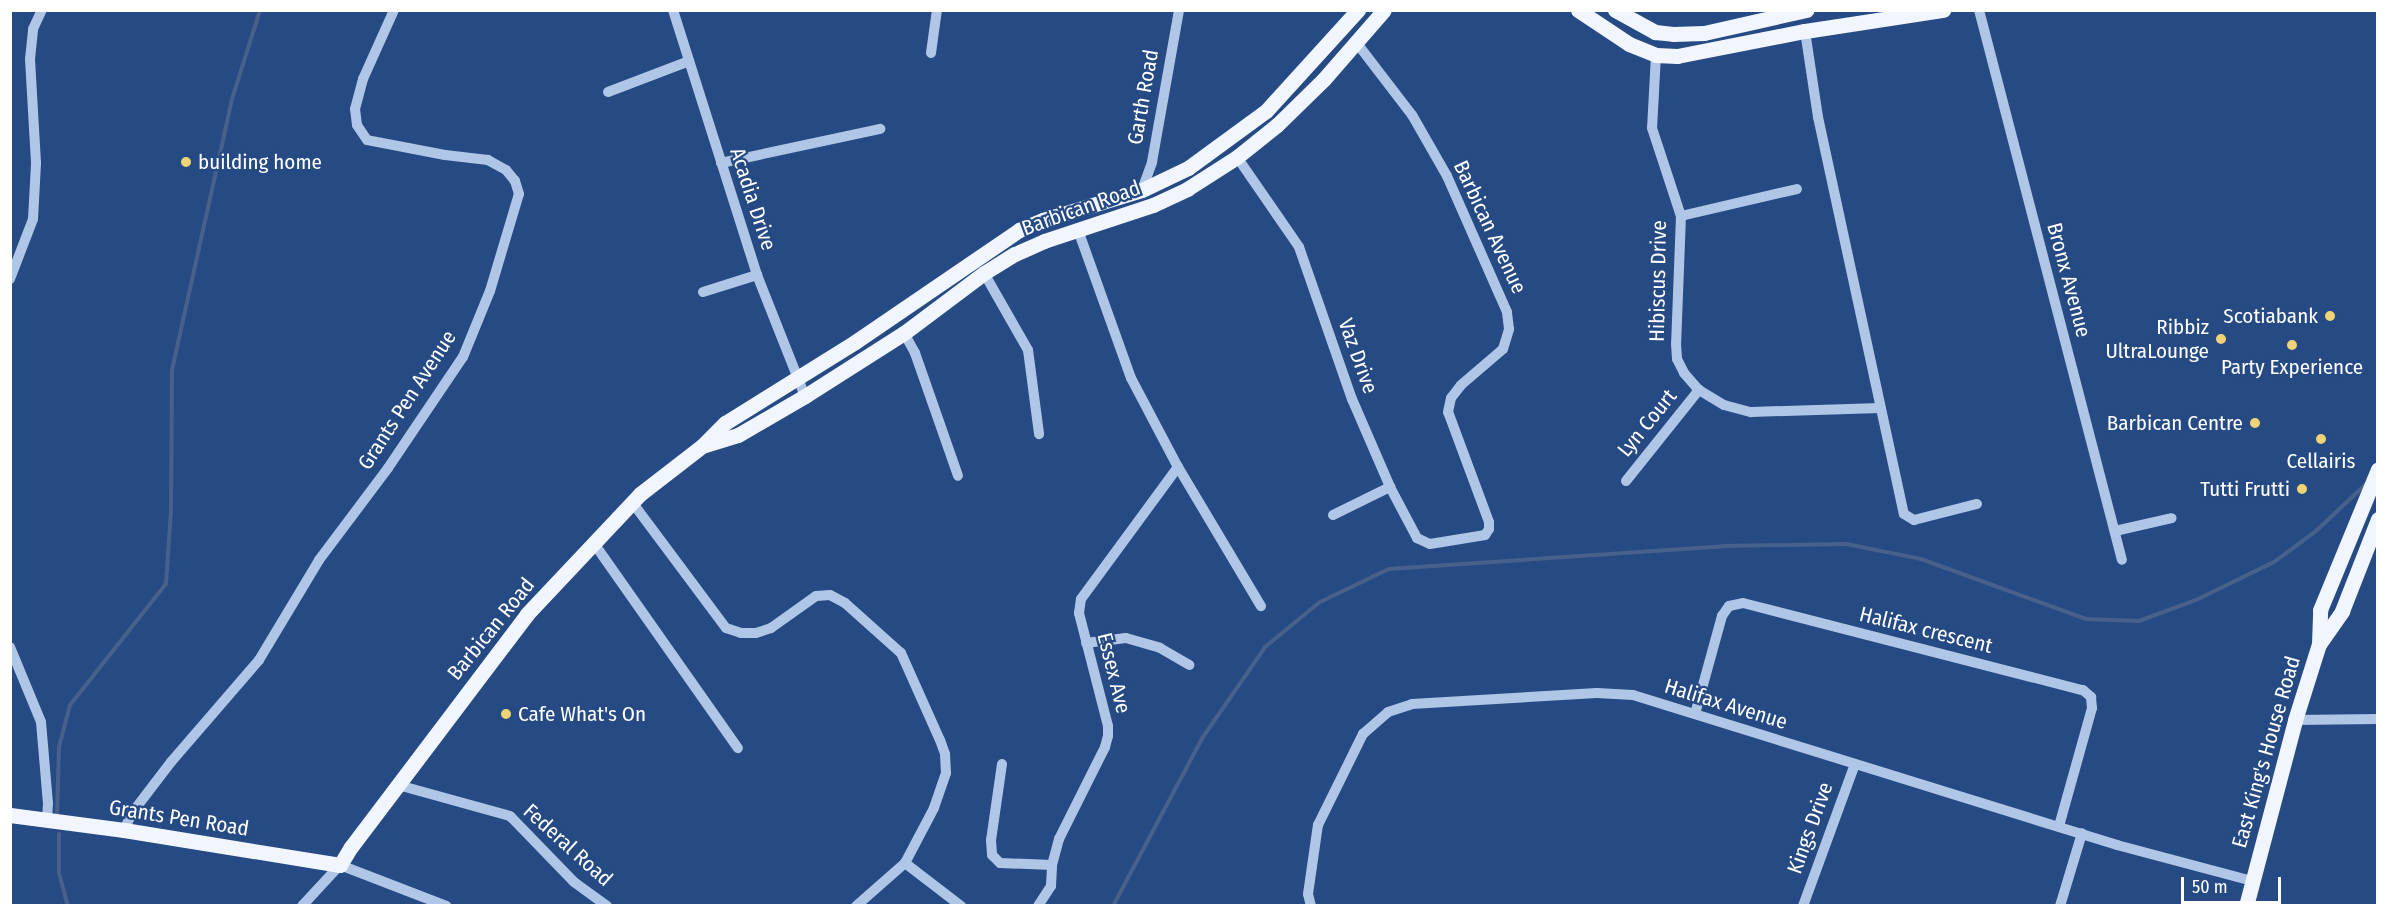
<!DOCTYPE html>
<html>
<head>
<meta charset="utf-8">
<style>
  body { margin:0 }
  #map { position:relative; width:2388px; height:916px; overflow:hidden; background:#264a83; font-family:"Fira Sans Condensed",sans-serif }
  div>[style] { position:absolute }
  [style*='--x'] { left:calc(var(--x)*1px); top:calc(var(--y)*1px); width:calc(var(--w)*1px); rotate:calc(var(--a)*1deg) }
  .stream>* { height:4px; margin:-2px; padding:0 2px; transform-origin:2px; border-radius:2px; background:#48618b }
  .minor>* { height:10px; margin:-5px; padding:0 5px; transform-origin:5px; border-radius:5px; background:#afc6e7 }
  .major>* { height:15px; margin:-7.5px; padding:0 7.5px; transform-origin:7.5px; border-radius:7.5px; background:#f1f5fd }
  .dots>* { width:16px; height:16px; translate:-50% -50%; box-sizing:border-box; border:3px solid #264a83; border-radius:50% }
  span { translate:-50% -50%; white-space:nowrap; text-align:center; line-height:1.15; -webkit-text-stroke:4.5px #264a83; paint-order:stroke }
  .street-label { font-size:21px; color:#fff }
  .poi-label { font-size:21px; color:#fff }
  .left { translate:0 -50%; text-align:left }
  .right { translate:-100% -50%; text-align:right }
  .frame { position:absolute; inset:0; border:12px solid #fff; pointer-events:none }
  .scale { position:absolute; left:2181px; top:877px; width:100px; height:27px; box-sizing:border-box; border:3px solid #fff; border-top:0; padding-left:8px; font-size:18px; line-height:21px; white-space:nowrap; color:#fff; -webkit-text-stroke:4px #264a83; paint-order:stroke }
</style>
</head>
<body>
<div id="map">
  <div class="stream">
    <i style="--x:57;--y:815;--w:68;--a:-88.3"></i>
    <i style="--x:59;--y:747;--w:43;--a:-75.3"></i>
    <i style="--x:70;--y:705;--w:154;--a:-51.6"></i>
    <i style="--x:166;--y:584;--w:73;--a:-86.1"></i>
    <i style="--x:171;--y:511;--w:141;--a:-89.6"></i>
    <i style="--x:172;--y:370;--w:278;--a:-77.5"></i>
    <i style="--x:232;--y:99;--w:93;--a:-72.5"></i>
    <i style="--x:59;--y:834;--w:39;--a:90"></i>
    <i style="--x:59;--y:873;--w:34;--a:75"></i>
    <i style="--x:1113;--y:906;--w:191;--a:-62"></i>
    <i style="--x:1203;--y:737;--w:109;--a:-55.4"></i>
    <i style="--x:1265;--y:647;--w:71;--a:-39.3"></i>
    <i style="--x:1320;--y:602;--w:76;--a:-25.6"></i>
    <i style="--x:1389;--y:569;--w:336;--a:-3.9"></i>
    <i style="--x:1724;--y:546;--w:122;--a:-0.9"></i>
    <i style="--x:1846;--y:544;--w:76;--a:11.3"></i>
    <i style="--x:1921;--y:559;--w:176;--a:20"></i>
    <i style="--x:2086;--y:619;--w:53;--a:2.2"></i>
    <i style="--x:2139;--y:621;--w:61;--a:-20.2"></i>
    <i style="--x:2196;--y:600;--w:87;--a:-26"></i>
    <i style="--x:2274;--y:562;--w:52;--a:-36.4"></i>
    <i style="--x:2316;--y:531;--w:69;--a:-43.2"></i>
  </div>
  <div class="minor">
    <i style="--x:673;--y:10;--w:278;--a:72.4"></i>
    <i style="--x:757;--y:275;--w:130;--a:68.4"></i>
    <i style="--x:1979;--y:10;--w:568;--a:75.43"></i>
    <i style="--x:1805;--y:31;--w:87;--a:81.4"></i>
    <i style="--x:1818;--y:117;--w:406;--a:77.8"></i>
    <i style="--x:1904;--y:514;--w:12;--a:31"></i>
    <i style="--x:1914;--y:520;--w:65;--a:-14.3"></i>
    <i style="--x:931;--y:53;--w:43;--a:-82.1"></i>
    <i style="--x:1656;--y:55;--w:73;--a:93.1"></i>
    <i style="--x:1652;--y:128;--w:93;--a:71.8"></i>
    <i style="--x:1681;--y:216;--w:128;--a:92.2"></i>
    <i style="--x:1676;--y:344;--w:15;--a:86"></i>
    <i style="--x:1677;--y:359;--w:16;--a:63"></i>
    <i style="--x:1684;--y:373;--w:23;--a:49"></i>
    <i style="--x:1699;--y:390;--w:29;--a:31"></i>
    <i style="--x:1724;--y:405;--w:28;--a:15"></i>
    <i style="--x:1751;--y:412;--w:129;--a:-1.8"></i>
    <i style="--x:608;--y:92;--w:87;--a:-20.9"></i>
    <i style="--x:1237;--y:157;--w:109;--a:55.4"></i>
    <i style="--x:1299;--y:247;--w:161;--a:70.8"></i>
    <i style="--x:1352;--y:399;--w:96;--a:66.6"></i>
    <i style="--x:1390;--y:487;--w:58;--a:62.1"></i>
    <i style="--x:1417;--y:538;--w:14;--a:25"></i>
    <i style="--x:1430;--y:544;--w:56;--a:-9.3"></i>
    <i style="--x:1485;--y:535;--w:7;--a:-56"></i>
    <i style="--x:1489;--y:529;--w:7;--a:-90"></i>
    <i style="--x:1489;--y:522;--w:117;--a:-110.4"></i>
    <i style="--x:1448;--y:412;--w:14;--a:-78"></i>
    <i style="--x:1451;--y:398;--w:16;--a:-52"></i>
    <i style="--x:1461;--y:385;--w:55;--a:-40.6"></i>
    <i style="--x:1503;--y:349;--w:21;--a:-73"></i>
    <i style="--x:1509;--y:329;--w:17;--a:-97"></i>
    <i style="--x:1507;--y:312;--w:149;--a:-113.8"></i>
    <i style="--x:1447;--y:176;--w:70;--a:-119.8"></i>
    <i style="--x:1412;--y:115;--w:92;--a:-127.5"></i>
    <i style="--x:721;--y:163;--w:163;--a:-12.1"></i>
    <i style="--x:1142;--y:190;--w:30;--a:-70"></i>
    <i style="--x:1152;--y:162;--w:154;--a:-79.9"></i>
    <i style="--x:1681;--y:216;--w:119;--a:-13.1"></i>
    <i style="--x:1078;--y:230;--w:157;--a:70.3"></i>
    <i style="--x:1131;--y:378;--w:101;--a:62.2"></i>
    <i style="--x:1178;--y:467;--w:162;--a:59.2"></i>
    <i style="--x:984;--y:273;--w:89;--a:60.3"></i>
    <i style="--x:1028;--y:350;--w:85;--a:82.5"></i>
    <i style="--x:10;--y:279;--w:64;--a:-69"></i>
    <i style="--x:33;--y:219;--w:56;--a:-86.9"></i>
    <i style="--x:36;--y:163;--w:104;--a:-93.3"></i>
    <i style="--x:30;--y:59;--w:30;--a:-84"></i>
    <i style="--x:33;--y:29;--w:21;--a:-65"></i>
    <i style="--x:703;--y:292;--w:57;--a:-17.5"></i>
    <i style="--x:904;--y:333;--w:23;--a:61"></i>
    <i style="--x:915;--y:353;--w:130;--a:70.7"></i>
    <i style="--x:1626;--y:481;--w:117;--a:-51.3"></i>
    <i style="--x:632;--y:502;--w:157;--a:53.3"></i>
    <i style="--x:726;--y:628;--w:16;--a:18"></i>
    <i style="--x:741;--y:633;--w:15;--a:0"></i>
    <i style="--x:756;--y:633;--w:16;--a:-18"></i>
    <i style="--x:771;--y:628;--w:55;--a:-35.4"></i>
    <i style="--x:816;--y:596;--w:14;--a:-4"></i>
    <i style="--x:830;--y:595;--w:17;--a:28"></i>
    <i style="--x:845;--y:603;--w:75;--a:41.8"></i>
    <i style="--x:901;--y:653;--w:95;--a:65.9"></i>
    <i style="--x:940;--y:740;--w:15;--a:70"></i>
    <i style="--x:945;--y:754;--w:19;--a:87"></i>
    <i style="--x:946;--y:773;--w:37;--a:109"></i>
    <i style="--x:934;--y:808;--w:62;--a:117.8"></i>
    <i style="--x:905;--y:863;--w:65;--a:138.7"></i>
    <i style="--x:1333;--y:515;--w:64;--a:-26.2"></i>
    <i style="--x:2115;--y:531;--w:58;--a:-12.8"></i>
    <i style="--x:593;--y:542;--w:252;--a:54.9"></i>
    <i style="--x:1086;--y:643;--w:40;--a:-7.1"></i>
    <i style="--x:1126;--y:638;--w:35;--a:16"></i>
    <i style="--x:1160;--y:648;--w:34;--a:30"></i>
    <i style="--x:10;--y:647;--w:81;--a:67.5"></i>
    <i style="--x:41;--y:722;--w:81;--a:85.1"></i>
    <i style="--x:48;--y:803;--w:17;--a:93"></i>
    <i style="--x:1695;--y:714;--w:102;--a:-74.6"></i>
    <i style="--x:1722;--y:616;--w:12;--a:-55"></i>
    <i style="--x:1729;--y:606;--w:14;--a:-12"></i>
    <i style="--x:1743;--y:603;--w:351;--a:14.4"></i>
    <i style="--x:2083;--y:690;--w:11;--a:41"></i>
    <i style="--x:2091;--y:697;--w:11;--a:85"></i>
    <i style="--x:2092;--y:708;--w:123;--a:105.6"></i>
    <i style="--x:2295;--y:720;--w:83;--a:-0.7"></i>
    <i style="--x:1002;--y:764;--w:77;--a:98.2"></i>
    <i style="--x:991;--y:840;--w:15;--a:86"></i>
    <i style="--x:992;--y:855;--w:11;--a:45"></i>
    <i style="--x:1000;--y:863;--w:52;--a:2.2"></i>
    <i style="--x:398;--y:785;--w:116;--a:15.5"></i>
    <i style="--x:510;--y:816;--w:92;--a:45.9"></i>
    <i style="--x:574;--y:882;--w:41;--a:36"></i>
    <i style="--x:124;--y:830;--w:19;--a:-65"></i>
    <i style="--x:132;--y:813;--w:64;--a:-52.6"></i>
    <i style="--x:171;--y:762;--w:135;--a:-49.2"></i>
    <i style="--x:259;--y:660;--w:117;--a:-59"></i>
    <i style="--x:319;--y:560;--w:115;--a:-53.1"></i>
    <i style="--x:388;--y:468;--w:134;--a:-56"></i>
    <i style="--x:463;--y:357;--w:71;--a:-67.8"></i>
    <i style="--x:490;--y:291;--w:101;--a:-73.4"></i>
    <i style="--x:519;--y:194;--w:14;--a:-107"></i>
    <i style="--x:515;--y:181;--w:14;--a:-129"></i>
    <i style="--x:506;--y:170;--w:21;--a:-151"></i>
    <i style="--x:488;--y:160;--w:43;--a:-173.4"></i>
    <i style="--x:445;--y:155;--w:79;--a:-169.1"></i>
    <i style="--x:367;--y:140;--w:18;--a:-124"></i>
    <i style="--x:357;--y:125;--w:16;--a:-97"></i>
    <i style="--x:355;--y:109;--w:31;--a:-75"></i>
    <i style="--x:363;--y:79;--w:76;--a:-65.8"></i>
    <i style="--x:905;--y:863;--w:71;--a:37.5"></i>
    <i style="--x:302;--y:906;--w:56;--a:-47.2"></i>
    <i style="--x:340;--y:865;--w:114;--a:21.1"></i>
    <i style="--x:1038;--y:906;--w:24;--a:-57"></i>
    <i style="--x:1051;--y:886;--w:21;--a:-87"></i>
    <i style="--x:1052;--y:865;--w:27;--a:-75"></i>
    <i style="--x:1059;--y:839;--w:103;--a:-63.4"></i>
    <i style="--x:1105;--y:747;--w:11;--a:-75"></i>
    <i style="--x:1108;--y:736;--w:10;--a:-90"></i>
    <i style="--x:1108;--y:726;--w:117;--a:-104.4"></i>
    <i style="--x:1079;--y:613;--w:14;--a:-82"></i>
    <i style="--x:1081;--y:599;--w:164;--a:-53.7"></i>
    <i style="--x:1311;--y:906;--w:12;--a:-104"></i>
    <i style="--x:1308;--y:894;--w:70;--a:-81.8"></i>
    <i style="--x:1318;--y:825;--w:102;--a:-63.7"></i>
    <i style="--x:1363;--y:734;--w:33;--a:-41"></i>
    <i style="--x:1388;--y:712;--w:25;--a:-18"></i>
    <i style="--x:1412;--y:704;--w:185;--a:-3.4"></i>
    <i style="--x:1597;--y:693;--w:36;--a:3"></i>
    <i style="--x:1633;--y:695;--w:507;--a:17.22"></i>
    <i style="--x:2117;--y:845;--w:140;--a:14.9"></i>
    <i style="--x:1803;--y:906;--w:151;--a:-69.9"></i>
    <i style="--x:2060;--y:906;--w:76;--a:-73.2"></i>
  </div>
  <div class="major">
    <i style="--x:1578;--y:10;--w:61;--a:33.7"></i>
    <i style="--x:1629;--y:44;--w:29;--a:22"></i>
    <i style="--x:1656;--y:55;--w:21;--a:3"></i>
    <i style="--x:1677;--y:56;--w:130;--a:-11.1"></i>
    <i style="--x:1805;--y:31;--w:140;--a:-8.7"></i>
    <i style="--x:1615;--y:10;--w:46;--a:28.8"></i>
    <i style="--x:1655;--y:32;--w:18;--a:6"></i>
    <i style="--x:1673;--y:34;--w:31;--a:-2"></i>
    <i style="--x:1704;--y:33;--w:105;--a:-12.7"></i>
    <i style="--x:705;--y:445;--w:34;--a:-17"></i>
    <i style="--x:738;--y:435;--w:78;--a:-30.2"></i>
    <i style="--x:805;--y:396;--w:117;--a:-32.5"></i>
    <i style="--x:904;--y:333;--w:100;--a:-36.9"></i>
    <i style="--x:984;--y:273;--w:36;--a:-32"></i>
    <i style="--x:1015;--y:254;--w:32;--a:-24"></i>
    <i style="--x:1044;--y:241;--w:115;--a:-18.3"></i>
    <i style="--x:1153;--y:205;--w:38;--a:-25"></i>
    <i style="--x:1187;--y:189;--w:59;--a:-32.6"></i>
    <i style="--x:1237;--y:157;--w:51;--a:-38.7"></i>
    <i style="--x:1277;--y:125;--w:66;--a:-44.4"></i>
    <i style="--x:1324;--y:79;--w:91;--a:-49"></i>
    <i style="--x:2320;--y:643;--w:39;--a:-55"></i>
    <i style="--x:2342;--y:611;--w:99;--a:-68.6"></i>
    <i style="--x:10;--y:815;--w:115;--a:7.5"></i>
    <i style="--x:124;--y:830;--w:219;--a:9.2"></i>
    <i style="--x:340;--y:865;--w:21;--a:-59"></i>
    <i style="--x:351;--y:847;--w:292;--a:-52.9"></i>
    <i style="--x:527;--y:614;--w:165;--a:-46.7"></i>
    <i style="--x:640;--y:494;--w:78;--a:-37.7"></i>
    <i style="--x:702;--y:446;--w:33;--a:-45"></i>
    <i style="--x:725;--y:423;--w:153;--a:-31.9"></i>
    <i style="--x:855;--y:342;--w:199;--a:-34.3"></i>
    <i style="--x:1019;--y:230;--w:26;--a:-23"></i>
    <i style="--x:1043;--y:220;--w:103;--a:-16.9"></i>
    <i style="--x:1142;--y:190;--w:51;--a:-25.6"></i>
    <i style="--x:1188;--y:168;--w:97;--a:-36.2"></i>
    <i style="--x:1266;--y:111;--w:137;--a:-47.7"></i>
    <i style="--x:2246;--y:906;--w:192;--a:-75.2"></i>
    <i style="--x:2295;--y:720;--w:80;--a:-72.5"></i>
    <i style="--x:2319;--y:644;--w:34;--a:-88"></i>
    <i style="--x:2320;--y:610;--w:152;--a:-67.6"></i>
  </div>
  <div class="dots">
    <i style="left:186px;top:162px;background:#f0d374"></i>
    <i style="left:2330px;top:316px;background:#f0d374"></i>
    <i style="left:2221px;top:339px;background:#f0d374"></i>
    <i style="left:2292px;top:345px;background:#f0d374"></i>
    <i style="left:2255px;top:423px;background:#f0d374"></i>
    <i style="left:2321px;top:439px;background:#f0d374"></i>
    <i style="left:2302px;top:489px;background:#f0d374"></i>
    <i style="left:506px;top:714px;background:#f0d374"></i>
  </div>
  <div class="street-label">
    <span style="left:1143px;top:97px;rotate:-80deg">Garth Road</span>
    <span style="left:753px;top:199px;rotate:72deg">Acadia Drive</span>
    <span style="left:1081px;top:208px;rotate:-20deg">Barbican Road</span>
    <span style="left:1490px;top:227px;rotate:65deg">Barbican Avenue</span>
    <span style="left:2069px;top:280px;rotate:75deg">Bronx Avenue</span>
    <span style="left:1658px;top:281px;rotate:-89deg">Hibiscus Drive</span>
    <span style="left:1358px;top:356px;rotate:70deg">Vaz Drive</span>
    <span style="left:407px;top:400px;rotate:-57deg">Grants Pen Avenue</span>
    <span style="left:1647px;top:423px;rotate:-51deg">Lyn Court</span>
    <span style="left:491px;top:629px;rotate:-51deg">Barbican Road</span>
    <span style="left:1926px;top:630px;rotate:14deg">Halifax crescent</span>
    <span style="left:1114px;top:673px;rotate:76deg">Essex Ave</span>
    <span style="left:1726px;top:704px;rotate:17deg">Halifax Avenue</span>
    <span style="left:2266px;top:752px;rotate:-74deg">East King's House Road</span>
    <span style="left:179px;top:818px;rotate:9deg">Grants Pen Road</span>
    <span style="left:1810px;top:828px;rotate:-70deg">Kings Drive</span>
    <span style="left:568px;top:845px;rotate:42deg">Federal Road</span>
  </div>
  <div class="poi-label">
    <span class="left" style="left:198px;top:162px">building home</span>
    <span class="right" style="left:2318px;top:316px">Scotiabank</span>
    <span class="right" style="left:2209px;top:339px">Ribbiz<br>UltraLounge</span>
    <span style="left:2292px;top:367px">Party Experience</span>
    <span class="right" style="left:2243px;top:423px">Barbican Centre</span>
    <span style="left:2321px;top:461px">Cellairis</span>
    <span class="right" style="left:2290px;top:489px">Tutti Frutti</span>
    <span class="left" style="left:518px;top:714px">Cafe What's On</span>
  </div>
  <div class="frame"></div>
  <div class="scale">50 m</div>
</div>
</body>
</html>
